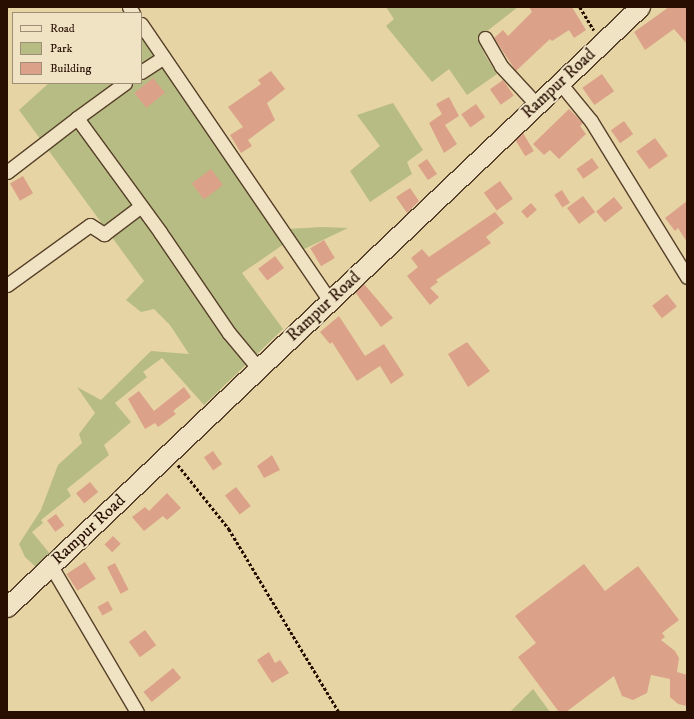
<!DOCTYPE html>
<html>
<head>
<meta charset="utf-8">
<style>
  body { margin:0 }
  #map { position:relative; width:694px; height:719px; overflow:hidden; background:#e6d4a4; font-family:"IM FELL DW Pica",serif }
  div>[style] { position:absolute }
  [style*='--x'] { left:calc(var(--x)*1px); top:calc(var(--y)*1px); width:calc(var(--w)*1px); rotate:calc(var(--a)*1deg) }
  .green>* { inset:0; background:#b7bc84 }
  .building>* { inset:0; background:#dca289; transform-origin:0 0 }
  .path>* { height:2.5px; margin-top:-1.25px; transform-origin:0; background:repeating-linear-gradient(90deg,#270e00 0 3px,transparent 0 5px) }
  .roads { filter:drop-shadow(1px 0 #574029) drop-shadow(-1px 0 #574029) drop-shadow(0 1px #574029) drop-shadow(0 -1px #574029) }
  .street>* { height:13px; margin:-6.5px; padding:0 6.5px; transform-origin:6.5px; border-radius:6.5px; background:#efe3c4 }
  .secondary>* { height:19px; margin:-9.5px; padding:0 9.5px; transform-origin:9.5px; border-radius:9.5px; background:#efe3c4 }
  span { translate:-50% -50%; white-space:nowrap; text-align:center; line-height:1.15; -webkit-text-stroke:4px #efe3c4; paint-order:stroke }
  .street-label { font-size:17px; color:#270e00 }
  .frame { position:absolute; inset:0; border:8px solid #270e00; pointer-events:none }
  .legend { position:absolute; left:12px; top:12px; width:130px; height:72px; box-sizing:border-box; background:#efe3c4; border:1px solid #9f8e76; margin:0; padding:5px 7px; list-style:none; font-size:12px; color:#270e00 }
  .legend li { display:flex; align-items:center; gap:8px; height:20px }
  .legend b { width:20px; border:1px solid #9f8e76 }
</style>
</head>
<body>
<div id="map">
  <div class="green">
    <i style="clip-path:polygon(386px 7px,518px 7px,478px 38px,485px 55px,497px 74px,467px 95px,449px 69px,432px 82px,386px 26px,394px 19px)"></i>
    <i style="clip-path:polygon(141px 34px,284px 244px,242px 273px,283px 329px,204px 405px,162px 358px,143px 372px,147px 377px,115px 403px,131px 422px,104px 445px,109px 455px,67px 489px,71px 496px,41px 520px,43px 523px,32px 532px,51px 555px,37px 568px,25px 557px,19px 544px,41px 510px,58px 465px,82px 443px,79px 434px,95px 413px,77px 387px,101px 400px,151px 351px,189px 354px,170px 325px,154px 309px,141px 312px,126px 300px,144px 281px,19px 110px,49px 83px,141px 83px)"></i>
    <i style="clip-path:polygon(393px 103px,423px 150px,407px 162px,412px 174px,370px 202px,350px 171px,380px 146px,357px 115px)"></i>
    <i style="clip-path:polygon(322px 227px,348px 228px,302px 250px,288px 229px)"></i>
    <i style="clip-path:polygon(533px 689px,550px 712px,510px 712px)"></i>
  </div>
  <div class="building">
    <i style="clip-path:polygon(529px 7px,572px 7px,586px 30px,574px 38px,569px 30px,552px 41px,550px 39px,516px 71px,494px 38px,503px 30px,508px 36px,532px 12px)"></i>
    <i style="clip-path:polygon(669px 7px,687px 7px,687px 44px,674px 29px,645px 50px,634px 32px)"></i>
    <i style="clip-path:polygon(271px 71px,285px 89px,267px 103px,275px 120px,248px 140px,252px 146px,241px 153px,230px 135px,243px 127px,228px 107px,261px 84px,258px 80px)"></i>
    <i style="left:602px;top:74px;width:21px;height:24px;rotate:55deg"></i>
    <i style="left:153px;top:78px;width:19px;height:24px;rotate:51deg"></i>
    <i style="left:503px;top:80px;width:19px;height:16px;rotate:55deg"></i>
    <i style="clip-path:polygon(449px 97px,459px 116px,445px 125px,457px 144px,444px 153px,429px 123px,442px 114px,436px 104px)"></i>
    <i style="left:476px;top:104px;width:16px;height:18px;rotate:55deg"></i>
    <i style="clip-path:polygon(569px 109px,583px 123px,580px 126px,586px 134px,559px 159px,550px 150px,544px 155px,533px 144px)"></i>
    <i style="left:624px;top:121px;width:16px;height:16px;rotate:55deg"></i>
    <i style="left:523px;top:133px;width:21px;height:10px;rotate:59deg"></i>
    <i style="left:655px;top:138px;width:22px;height:23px;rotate:54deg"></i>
    <i style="left:592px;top:158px;width:12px;height:19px;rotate:55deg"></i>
    <i style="left:427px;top:159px;width:18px;height:11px;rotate:56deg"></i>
    <i style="left:211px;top:169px;width:20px;height:24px;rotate:53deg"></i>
    <i style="left:23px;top:176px;width:20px;height:15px;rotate:60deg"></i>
    <i style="left:500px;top:181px;width:22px;height:20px;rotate:54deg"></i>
    <i style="clip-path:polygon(410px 188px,419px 201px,407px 213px,396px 197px)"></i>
    <i style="left:562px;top:190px;width:15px;height:9px;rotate:58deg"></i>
    <i style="left:583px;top:196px;width:20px;height:20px;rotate:53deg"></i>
    <i style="left:614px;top:197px;width:14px;height:23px;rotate:51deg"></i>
    <i style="clip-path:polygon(687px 201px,687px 242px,678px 228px,675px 231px,665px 218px)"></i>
    <i style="left:531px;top:203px;width:9px;height:13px;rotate:49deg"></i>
    <i style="clip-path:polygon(495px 212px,504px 223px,486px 237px,491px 243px,436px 280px,438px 282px,430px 288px,439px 297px,430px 305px,407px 276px,418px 267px,411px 258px,422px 249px,429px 257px)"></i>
    <i style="left:324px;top:240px;width:21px;height:16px;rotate:59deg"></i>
    <i style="left:275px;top:256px;width:15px;height:21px;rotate:53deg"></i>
    <i style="clip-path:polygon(364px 284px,393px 318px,381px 327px,355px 292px)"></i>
    <i style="left:667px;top:294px;width:16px;height:19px;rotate:52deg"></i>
    <i style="clip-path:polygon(339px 316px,365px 356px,384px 344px,404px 375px,391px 384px,380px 366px,357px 381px,332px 342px,330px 344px,320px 332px)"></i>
    <i style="clip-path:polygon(467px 342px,490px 371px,468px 387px,448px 354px)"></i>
    <i style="clip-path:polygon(184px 387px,191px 397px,173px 411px,176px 414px,158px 427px,155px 423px,145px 429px,128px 399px,139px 391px,154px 411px)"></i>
    <i style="left:213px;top:451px;width:16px;height:11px;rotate:55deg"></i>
    <i style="clip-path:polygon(272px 455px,280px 470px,264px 478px,257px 466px)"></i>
    <i style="left:90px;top:482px;width:13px;height:18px;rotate:51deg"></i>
    <i style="left:236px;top:487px;width:24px;height:14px;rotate:52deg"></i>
    <i style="clip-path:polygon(167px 493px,181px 508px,167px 520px,163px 516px,144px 531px,132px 517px,145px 507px,149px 511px)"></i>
    <i style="left:56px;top:514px;width:14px;height:11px;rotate:54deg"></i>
    <i style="left:113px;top:536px;width:11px;height:12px;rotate:45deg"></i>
    <i style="left:85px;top:562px;width:20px;height:22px;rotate:57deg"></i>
    <i style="left:115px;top:563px;width:30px;height:9px;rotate:63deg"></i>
    <i style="clip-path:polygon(584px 564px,605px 591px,638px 566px,679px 620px,662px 633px,665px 637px,661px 640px,675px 651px,679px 658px,677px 672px,687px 675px,687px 706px,678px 704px,670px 697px,670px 679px,651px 675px,647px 693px,633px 700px,622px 696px,614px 676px,566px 712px,559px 712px,518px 657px,536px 643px,515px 616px)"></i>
    <i style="left:108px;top:601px;width:10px;height:12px;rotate:61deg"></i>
    <i style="left:145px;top:630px;width:19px;height:20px;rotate:54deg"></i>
    <i style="clip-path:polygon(269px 652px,275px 663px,280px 660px,289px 673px,272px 683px,257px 660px)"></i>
    <i style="left:173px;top:668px;width:13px;height:38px;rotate:51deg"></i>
  </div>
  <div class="path">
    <i style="--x:580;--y:7;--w:27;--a:59"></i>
    <i style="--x:178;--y:465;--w:82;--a:51.4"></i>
    <i style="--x:229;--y:529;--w:214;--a:59"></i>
  </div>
  <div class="roads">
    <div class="street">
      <i style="--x:129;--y:7;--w:7;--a:56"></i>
      <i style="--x:141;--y:24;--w:335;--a:55.7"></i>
      <i style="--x:485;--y:38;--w:32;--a:60"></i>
      <i style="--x:501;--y:66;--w:53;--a:47.3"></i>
      <i style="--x:141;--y:72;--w:27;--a:-33"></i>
      <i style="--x:125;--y:83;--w:59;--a:143.9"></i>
      <i style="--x:77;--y:118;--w:141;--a:53.9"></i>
      <i style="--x:160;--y:232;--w:122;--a:55.7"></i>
      <i style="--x:229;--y:333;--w:47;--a:50.2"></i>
      <i style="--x:560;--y:83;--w:49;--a:50.8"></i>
      <i style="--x:591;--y:121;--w:183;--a:58.4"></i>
      <i style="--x:7;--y:172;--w:88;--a:-37.6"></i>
      <i style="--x:7;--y:285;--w:102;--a:-35.9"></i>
      <i style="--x:90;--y:225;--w:17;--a:33"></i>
      <i style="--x:104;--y:234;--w:46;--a:-37.1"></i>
      <i style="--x:51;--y:566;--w:169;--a:59.5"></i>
    </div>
    <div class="secondary">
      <i style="--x:7;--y:607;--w:872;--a:-43.47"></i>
    </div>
  </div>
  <div class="street-label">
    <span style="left:559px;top:84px;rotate:-43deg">Rampur Road</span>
    <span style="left:324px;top:307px;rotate:-43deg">Rampur Road</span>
    <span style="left:89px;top:530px;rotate:-43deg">Rampur Road</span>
  </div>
  <div class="frame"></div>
  <ul class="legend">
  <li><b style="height:5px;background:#efe3c4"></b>Road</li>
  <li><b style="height:11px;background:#b7bc84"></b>Park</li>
  <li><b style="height:11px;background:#dca289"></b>Building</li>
  </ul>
</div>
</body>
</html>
